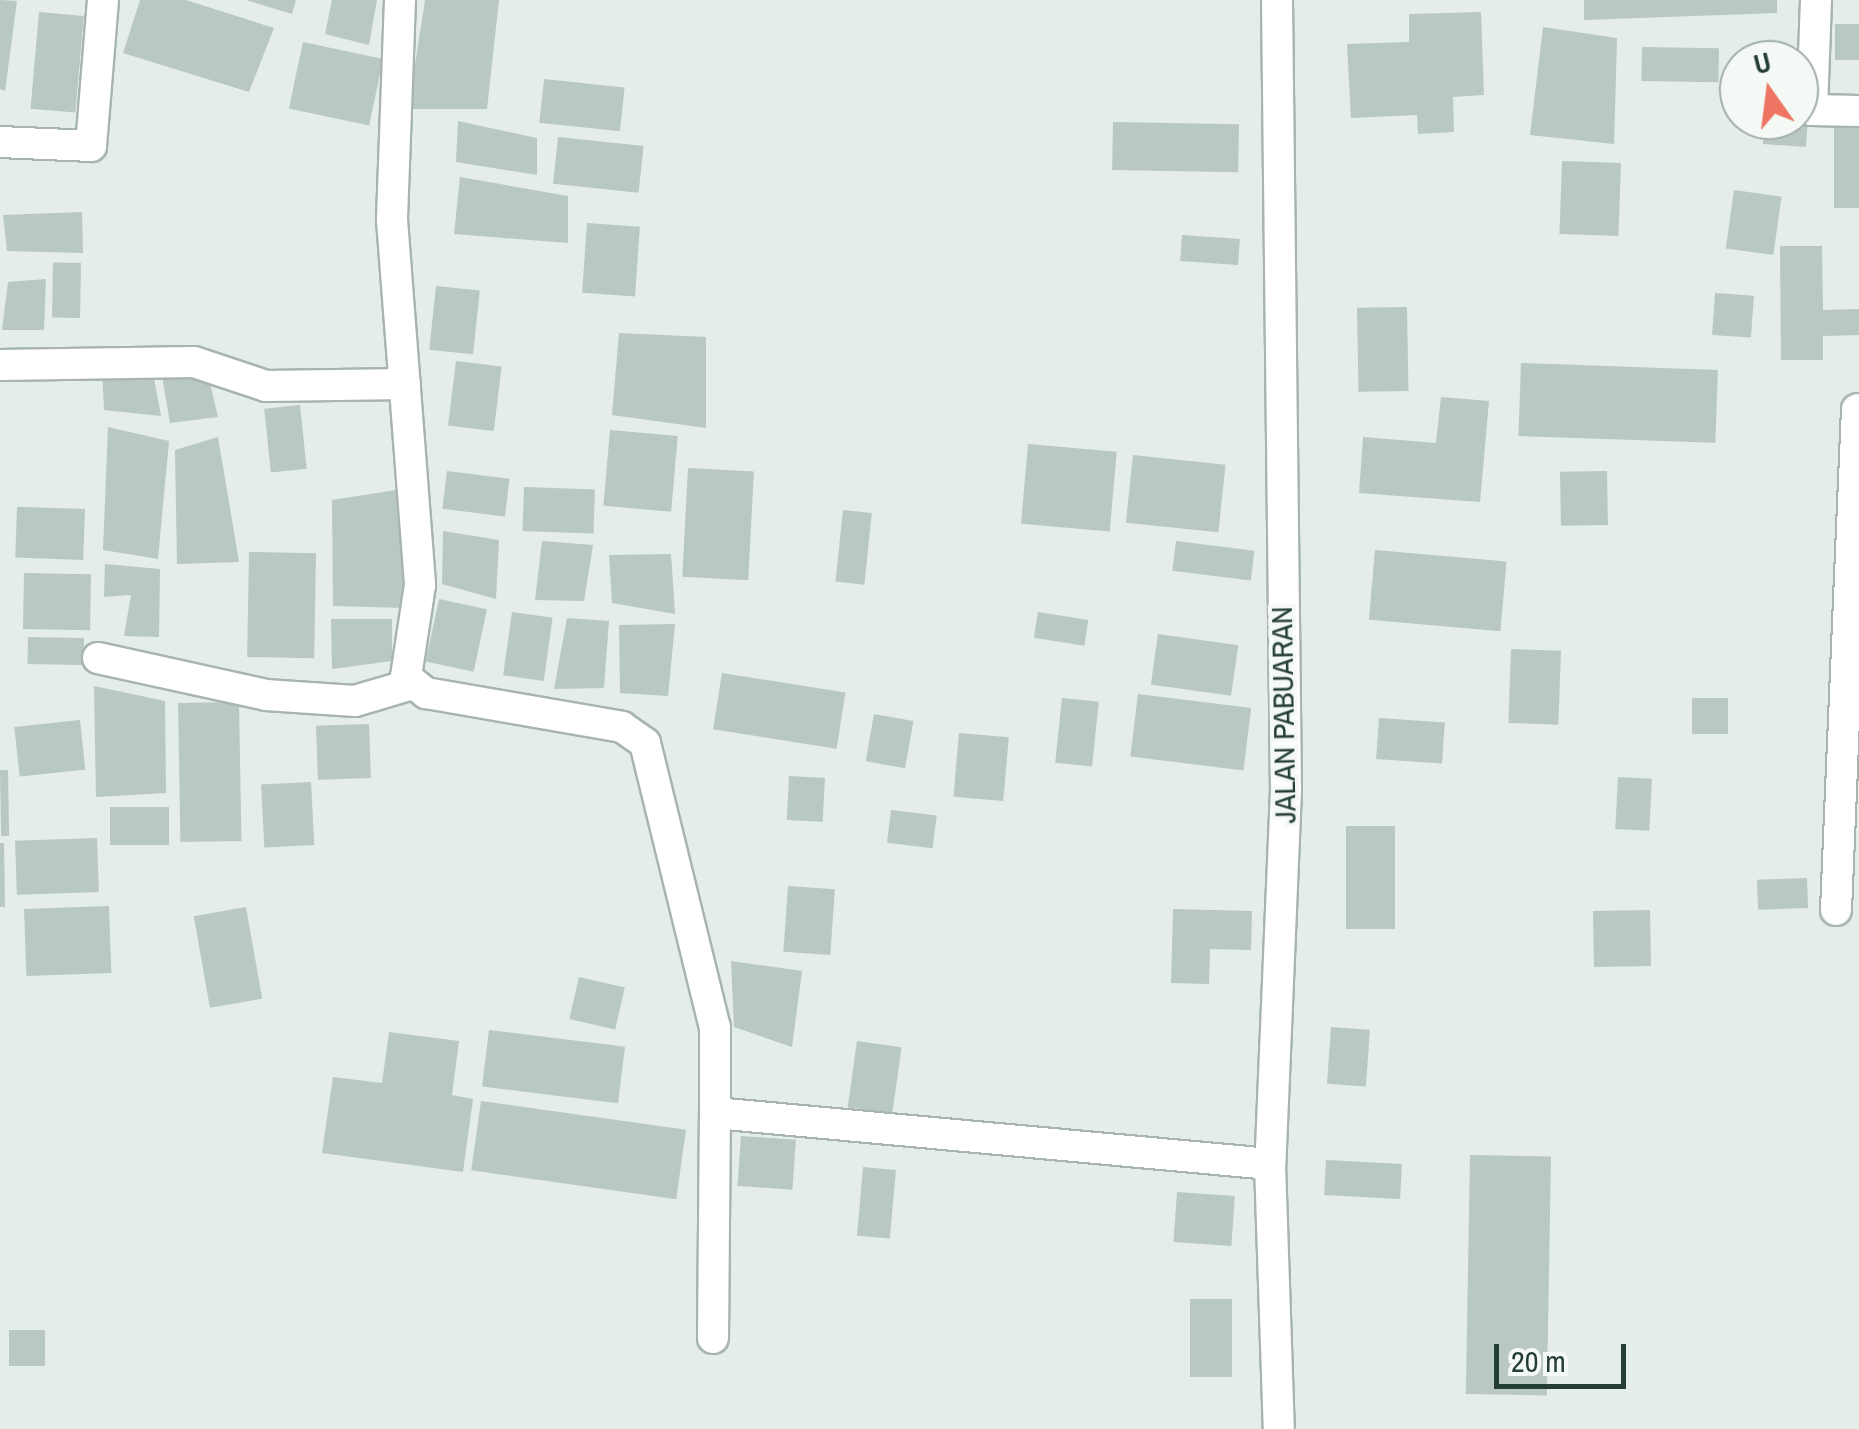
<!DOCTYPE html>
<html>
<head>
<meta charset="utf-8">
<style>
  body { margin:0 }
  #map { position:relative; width:1859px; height:1429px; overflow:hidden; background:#e4ede8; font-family:"Archivo Narrow",sans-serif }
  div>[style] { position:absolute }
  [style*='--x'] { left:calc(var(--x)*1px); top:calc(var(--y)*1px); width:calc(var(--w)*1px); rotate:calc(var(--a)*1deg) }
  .building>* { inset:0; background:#b9c8c1; transform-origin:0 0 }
  .roads { filter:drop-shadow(2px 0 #a7b5ae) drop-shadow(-2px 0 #a7b5ae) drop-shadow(0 2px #a7b5ae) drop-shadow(0 -2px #a7b5ae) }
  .street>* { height:30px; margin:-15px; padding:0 15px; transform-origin:15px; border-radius:15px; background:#fff }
  .secondary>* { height:30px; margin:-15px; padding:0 15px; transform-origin:15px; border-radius:15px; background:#fff }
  span { translate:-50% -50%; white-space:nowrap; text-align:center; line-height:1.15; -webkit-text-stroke:8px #f5f9f6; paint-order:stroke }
  .street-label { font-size:30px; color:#243e34 }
  .north { position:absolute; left:1719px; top:40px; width:100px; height:100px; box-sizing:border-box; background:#f5f9f6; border:2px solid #a1aea8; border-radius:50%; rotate:346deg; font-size:28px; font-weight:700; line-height:40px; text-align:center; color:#243e34 }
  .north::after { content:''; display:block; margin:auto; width:35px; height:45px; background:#ed7562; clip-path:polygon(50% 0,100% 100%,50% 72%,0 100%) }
  .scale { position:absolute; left:1494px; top:1344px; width:132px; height:45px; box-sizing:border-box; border:5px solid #243e34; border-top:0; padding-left:12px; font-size:30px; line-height:35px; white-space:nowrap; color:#243e34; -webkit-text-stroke:8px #f5f9f6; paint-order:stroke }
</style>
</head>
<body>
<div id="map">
  <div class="building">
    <i style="clip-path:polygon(0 0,17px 1px,5px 91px,0 89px)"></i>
    <i style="clip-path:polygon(140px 0,186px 0,274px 28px,249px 92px,123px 53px)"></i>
    <i style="clip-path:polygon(246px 0,296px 0,292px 14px)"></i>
    <i style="clip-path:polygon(332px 0,377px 0,369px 45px,325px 34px)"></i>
    <i style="clip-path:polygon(425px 0,499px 0,487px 109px,408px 109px)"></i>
    <i style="clip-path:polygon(1584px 0,1777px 0,1777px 13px,1584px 20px)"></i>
    <i style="left:39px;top:12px;width:45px;height:97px;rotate:5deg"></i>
    <i style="clip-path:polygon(1481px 12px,1484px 95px,1453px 97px,1454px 132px,1418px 134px,1417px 115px,1351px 118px,1347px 44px,1409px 42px,1409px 14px)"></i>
    <i style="left:1859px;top:24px;width:36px;height:24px;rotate:90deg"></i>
    <i style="clip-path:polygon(1543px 27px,1617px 38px,1614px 144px,1530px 135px)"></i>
    <i style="left:303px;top:42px;width:82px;height:68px;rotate:12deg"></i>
    <i style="left:1642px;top:47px;width:77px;height:34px;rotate:1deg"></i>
    <i style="clip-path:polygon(1799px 69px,1811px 69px,1806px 147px,1763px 144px,1764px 120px,1799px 120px)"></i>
    <i style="left:544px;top:79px;width:81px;height:44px;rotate:6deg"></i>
    <i style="clip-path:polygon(458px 121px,537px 138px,537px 175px,456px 162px)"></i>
    <i style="left:1113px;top:122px;width:126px;height:48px;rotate:1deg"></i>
    <i style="left:1859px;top:124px;width:84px;height:25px;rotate:90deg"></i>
    <i style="left:558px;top:137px;width:86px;height:47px;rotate:6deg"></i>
    <i style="left:1562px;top:161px;width:59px;height:73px;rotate:2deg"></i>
    <i style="clip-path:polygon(460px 177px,568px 196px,568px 243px,454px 234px)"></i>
    <i style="left:1734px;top:190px;width:48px;height:59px;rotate:8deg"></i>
    <i style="clip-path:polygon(82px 212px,83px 253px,7px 251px,3px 215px)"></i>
    <i style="left:587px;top:223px;width:53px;height:70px;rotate:4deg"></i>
    <i style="left:1182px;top:235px;width:58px;height:26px;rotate:4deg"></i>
    <i style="clip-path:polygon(1780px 246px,1822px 246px,1823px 310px,1859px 309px,1859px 335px,1823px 336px,1823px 360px,1781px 360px)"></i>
    <i style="left:81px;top:263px;width:55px;height:28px;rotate:91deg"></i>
    <i style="clip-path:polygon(46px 279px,44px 330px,2px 330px,8px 282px)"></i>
    <i style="left:436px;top:286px;width:44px;height:64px;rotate:6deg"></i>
    <i style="left:1715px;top:293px;width:39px;height:42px;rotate:4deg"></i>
    <i style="left:1407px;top:307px;width:84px;height:50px;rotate:89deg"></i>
    <i style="clip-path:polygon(619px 333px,706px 337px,706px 428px,612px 415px)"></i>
    <i style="left:456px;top:361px;width:46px;height:65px;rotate:7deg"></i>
    <i style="left:1521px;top:363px;width:197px;height:73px;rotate:2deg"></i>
    <i style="clip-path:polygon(102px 368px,153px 373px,161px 416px,104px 410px)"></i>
    <i style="clip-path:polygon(208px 375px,218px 417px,170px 423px,162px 376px)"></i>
    <i style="clip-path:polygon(1441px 397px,1489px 401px,1480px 502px,1359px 493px,1363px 437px,1436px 443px)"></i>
    <i style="left:300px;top:405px;width:64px;height:36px;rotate:84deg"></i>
    <i style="clip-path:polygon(108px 427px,169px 441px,158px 559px,103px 550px)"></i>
    <i style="left:610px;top:430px;width:68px;height:76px;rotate:5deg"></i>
    <i style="clip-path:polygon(218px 437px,239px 562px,177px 564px,175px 450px)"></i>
    <i style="left:1028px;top:444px;width:89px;height:80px;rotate:5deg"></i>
    <i style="left:1133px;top:455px;width:93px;height:68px;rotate:6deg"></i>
    <i style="left:688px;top:468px;width:66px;height:109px;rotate:3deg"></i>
    <i style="left:447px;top:471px;width:63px;height:38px;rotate:7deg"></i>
    <i style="left:1607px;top:471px;width:54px;height:47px;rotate:89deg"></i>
    <i style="left:524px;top:487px;width:71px;height:44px;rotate:2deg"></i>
    <i style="clip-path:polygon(402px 489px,406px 608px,333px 606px,332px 500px)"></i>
    <i style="left:85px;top:509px;width:51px;height:68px;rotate:92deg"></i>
    <i style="left:843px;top:510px;width:29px;height:72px;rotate:6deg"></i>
    <i style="clip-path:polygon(443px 531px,499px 540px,496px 599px,442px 584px)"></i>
    <i style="clip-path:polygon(542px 541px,593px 545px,584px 601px,535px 600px)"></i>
    <i style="left:1176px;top:541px;width:79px;height:30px;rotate:7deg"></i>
    <i style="left:1375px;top:550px;width:132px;height:70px;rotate:5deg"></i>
    <i style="left:249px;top:552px;width:67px;height:105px;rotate:1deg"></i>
    <i style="clip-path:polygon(671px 554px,675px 614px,612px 603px,609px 555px)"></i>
    <i style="clip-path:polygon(105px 564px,160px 569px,159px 637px,124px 636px,131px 595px,104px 597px)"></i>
    <i style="left:24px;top:573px;width:67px;height:56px;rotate:1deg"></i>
    <i style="left:439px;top:599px;width:49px;height:64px;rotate:12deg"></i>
    <i style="left:512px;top:612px;width:41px;height:64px;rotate:8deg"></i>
    <i style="left:1038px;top:612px;width:51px;height:26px;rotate:9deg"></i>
    <i style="clip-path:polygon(567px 618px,609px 621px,604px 688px,554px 689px)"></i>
    <i style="clip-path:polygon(331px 619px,392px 619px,392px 661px,332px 669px)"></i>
    <i style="clip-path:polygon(675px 624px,668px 696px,620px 693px,619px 625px)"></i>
    <i style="left:1158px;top:634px;width:81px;height:51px;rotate:8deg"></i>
    <i style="left:28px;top:637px;width:56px;height:27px;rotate:1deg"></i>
    <i style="left:1511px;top:649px;width:50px;height:74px;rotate:2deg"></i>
    <i style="left:722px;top:673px;width:125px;height:57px;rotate:9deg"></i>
    <i style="clip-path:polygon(94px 686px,165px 701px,166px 793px,96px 797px)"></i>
    <i style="left:1138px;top:694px;width:114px;height:63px;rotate:7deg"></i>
    <i style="left:1062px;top:698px;width:37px;height:65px;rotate:6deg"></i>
    <i style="left:1692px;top:698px;width:36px;height:36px"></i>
    <i style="left:239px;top:702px;width:139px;height:61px;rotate:89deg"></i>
    <i style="left:874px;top:714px;width:40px;height:48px;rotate:10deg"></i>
    <i style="left:1379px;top:718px;width:66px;height:41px;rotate:4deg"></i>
    <i style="left:80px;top:720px;width:50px;height:66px;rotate:84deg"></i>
    <i style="left:369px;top:724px;width:54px;height:53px;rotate:88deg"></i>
    <i style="left:959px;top:733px;width:50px;height:64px;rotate:5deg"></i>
    <i style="left:8px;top:770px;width:66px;height:8px;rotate:89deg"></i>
    <i style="left:789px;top:776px;width:36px;height:44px;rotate:3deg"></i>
    <i style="left:1618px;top:777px;width:34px;height:52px;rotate:3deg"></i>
    <i style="left:311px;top:782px;width:63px;height:50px;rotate:87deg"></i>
    <i style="left:169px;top:807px;width:38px;height:59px;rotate:90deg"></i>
    <i style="left:891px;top:810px;width:46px;height:33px;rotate:7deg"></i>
    <i style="left:1346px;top:826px;width:49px;height:103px"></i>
    <i style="left:97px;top:838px;width:54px;height:82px;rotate:88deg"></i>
    <i style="clip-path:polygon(0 843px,4px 843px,5px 907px,0 907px)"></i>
    <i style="left:1807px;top:878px;width:30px;height:50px;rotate:88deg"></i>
    <i style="left:788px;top:886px;width:47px;height:66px;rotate:4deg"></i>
    <i style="left:109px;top:906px;width:67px;height:85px;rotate:88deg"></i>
    <i style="left:246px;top:907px;width:93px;height:53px;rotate:80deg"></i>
    <i style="clip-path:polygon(1173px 909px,1252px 911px,1251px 950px,1210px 949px,1209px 984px,1171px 983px)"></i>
    <i style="left:1650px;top:910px;width:56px;height:57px;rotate:89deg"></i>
    <i style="clip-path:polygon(731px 961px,802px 971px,792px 1047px,734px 1027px)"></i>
    <i style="left:579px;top:977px;width:47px;height:43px;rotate:13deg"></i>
    <i style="left:1331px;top:1027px;width:39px;height:57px;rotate:4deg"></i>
    <i style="left:489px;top:1030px;width:137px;height:57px;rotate:7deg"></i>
    <i style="clip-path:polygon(389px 1032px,459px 1041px,452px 1095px,473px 1099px,463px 1172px,322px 1153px,333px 1077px,382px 1083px)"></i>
    <i style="left:857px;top:1041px;width:45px;height:67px;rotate:8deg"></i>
    <i style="left:481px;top:1101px;width:207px;height:70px;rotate:8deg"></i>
    <i style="left:741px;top:1136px;width:55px;height:50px;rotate:4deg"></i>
    <i style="left:1470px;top:1155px;width:81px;height:239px;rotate:1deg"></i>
    <i style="left:1326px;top:1160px;width:76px;height:35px;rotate:3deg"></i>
    <i style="left:863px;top:1167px;width:33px;height:69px;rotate:5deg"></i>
    <i style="left:1177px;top:1192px;width:58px;height:50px;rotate:4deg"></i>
    <i style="left:1190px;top:1299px;width:42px;height:78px"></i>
    <i style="left:9px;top:1330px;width:36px;height:36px"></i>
  </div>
  <div class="roads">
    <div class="street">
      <i style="--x:400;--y:0;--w:220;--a:92.1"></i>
      <i style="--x:392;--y:220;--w:366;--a:85.6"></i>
      <i style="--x:420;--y:585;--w:93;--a:98.7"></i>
      <i style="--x:406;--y:677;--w:26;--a:39"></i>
      <i style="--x:426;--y:693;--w:199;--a:9.8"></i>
      <i style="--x:622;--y:727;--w:28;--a:35"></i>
      <i style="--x:645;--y:743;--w:292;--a:76.2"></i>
      <i style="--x:715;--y:1027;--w:86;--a:90"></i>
      <i style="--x:715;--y:1113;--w:557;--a:5.25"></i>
      <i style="--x:1816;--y:0;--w:110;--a:92.1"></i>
      <i style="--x:1812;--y:110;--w:47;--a:1.2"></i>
      <i style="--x:0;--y:142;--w:91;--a:2.5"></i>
      <i style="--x:91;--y:146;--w:146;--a:-85.3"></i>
      <i style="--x:0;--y:365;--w:194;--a:-0.9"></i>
      <i style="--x:194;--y:362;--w:76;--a:18.4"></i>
      <i style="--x:266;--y:386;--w:139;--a:-0.8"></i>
      <i style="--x:98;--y:658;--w:172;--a:12.4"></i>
      <i style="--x:266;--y:695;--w:89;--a:3.9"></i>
      <i style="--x:355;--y:701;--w:56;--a:-16.5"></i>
      <i style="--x:1836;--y:910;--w:501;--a:-87.6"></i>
      <i style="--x:713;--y:1338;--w:225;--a:-89.5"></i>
    </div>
    <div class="secondary">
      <i style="--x:1277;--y:0;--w:790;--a:89.35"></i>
      <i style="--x:1286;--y:790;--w:374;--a:92.4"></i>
      <i style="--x:1270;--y:1164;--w:265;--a:88.1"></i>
    </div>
  </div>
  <div class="street-label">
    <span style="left:1283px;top:715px;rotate:-91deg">JALAN PABUARAN</span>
  </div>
  <div class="north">U</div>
  <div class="scale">20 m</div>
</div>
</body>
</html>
